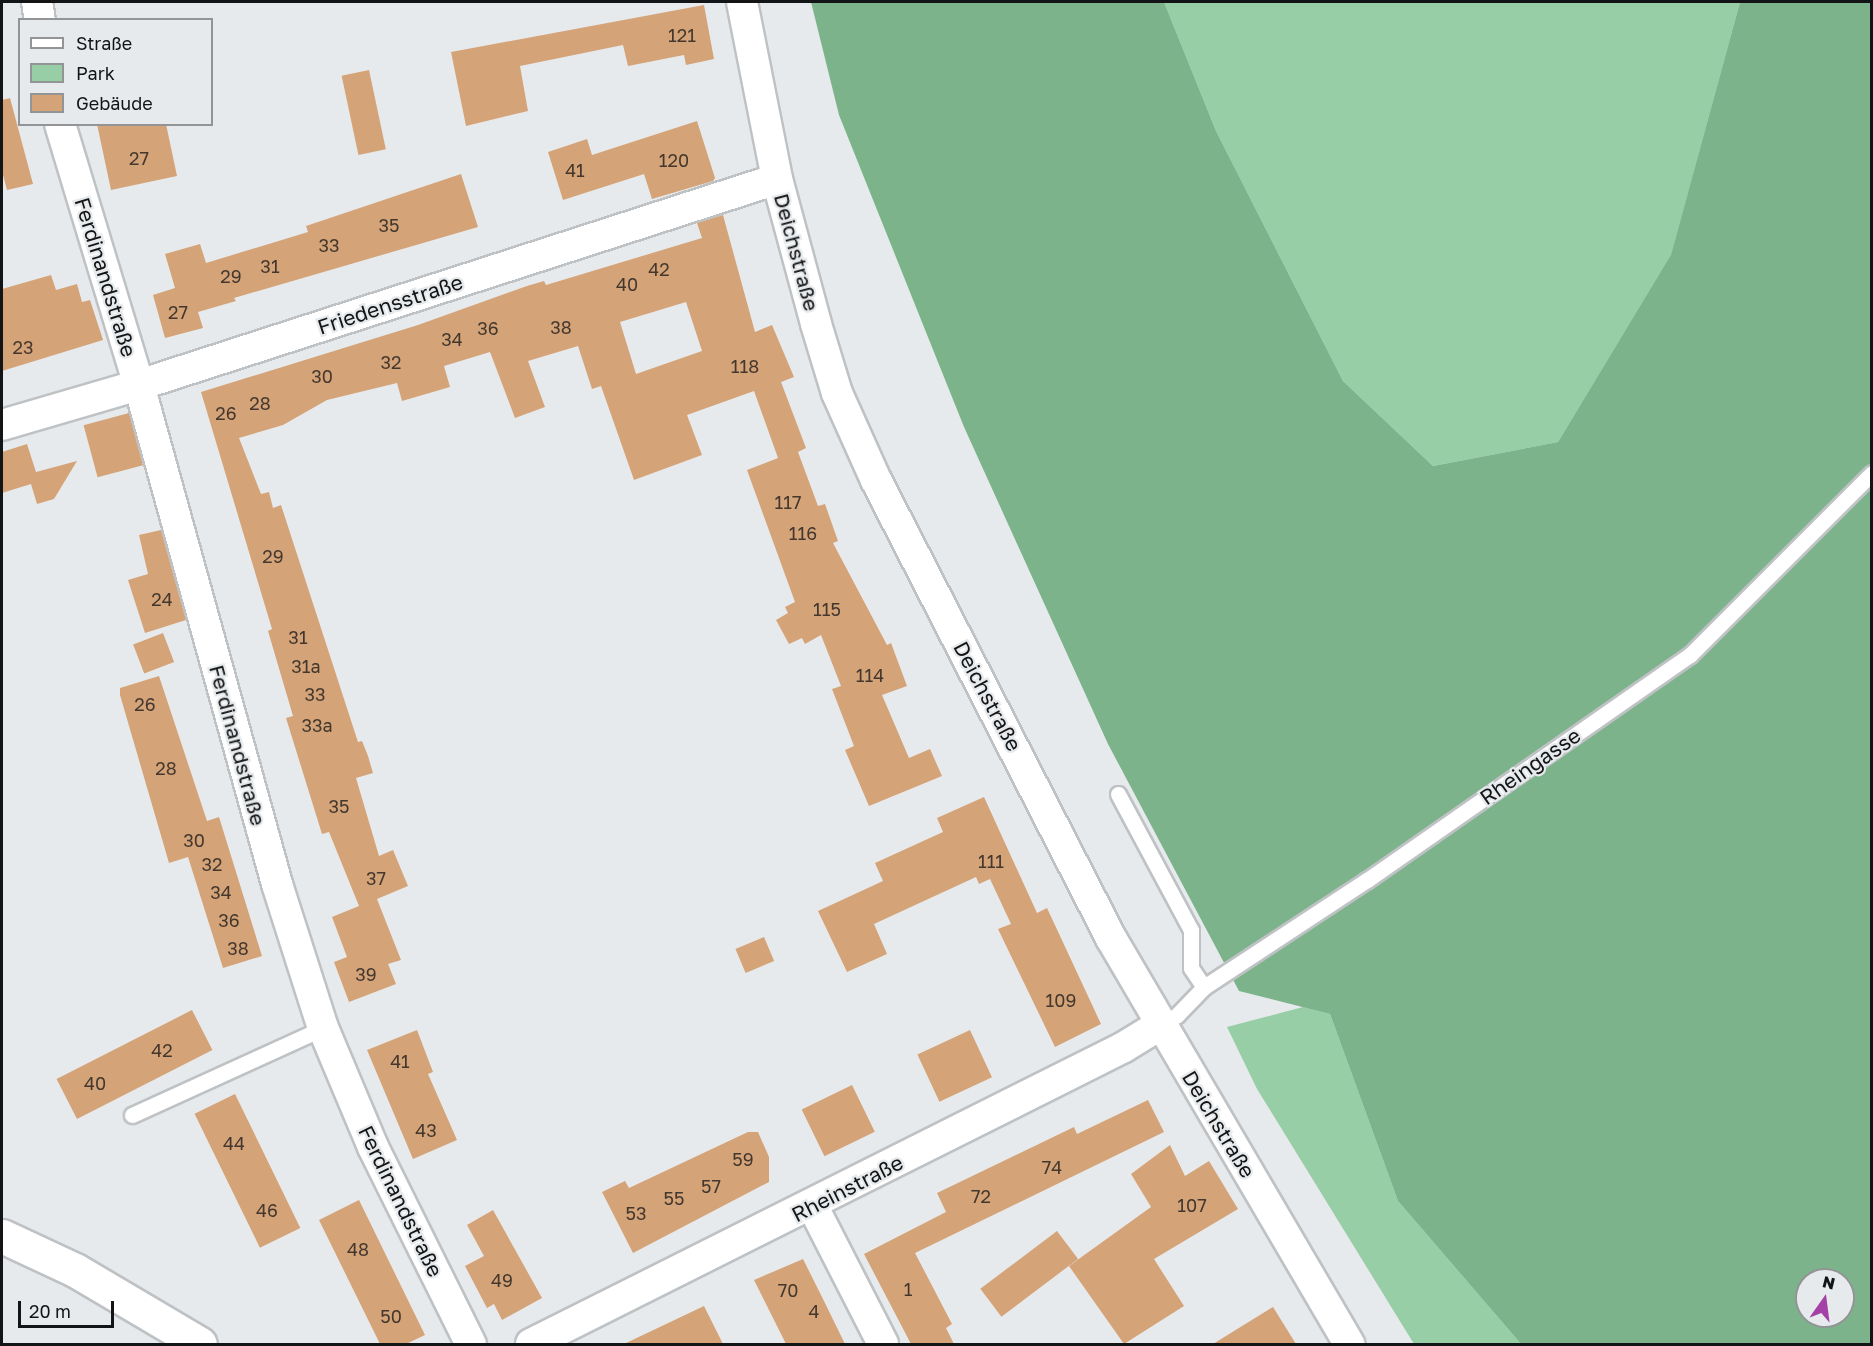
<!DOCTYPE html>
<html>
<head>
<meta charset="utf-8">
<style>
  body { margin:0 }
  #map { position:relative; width:1873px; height:1346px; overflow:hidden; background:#e7eaec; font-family:"Golos Text",sans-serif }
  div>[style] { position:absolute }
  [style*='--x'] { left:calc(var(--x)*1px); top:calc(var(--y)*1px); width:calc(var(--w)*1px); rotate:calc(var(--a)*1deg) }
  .green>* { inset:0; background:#98cea6 }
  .forest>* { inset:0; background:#7cb38b }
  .building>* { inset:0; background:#d5a378; transform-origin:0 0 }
  .roads { filter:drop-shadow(2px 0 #bfc2c4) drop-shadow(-2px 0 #bfc2c4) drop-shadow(0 2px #bfc2c4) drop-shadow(0 -2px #bfc2c4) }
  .lane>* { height:15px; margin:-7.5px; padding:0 7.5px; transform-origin:7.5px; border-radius:7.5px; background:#fff }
  .street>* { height:30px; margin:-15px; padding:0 15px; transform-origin:15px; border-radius:15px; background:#fff }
  .secondary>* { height:33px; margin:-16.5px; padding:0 16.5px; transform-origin:16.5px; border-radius:16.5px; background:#fff }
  span { translate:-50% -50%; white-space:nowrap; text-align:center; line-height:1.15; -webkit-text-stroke:4.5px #e7eaec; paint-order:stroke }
  .number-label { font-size:18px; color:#44382e }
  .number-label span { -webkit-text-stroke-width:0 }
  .street-label { font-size:21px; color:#131415 }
  .frame { position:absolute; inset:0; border:3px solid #131415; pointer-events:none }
  .legend { position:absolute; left:18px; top:18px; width:195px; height:108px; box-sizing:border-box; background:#e7eaec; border:2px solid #929496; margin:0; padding:8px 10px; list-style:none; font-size:18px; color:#131415 }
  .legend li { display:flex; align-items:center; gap:12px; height:30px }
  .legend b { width:30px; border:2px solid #929496 }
  .north { position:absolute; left:1795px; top:1268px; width:60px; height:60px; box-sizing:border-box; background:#e7eaec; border:2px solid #929496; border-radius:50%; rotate:14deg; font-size:16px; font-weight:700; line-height:24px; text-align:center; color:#131415 }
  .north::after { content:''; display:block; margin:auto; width:21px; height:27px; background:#a441a6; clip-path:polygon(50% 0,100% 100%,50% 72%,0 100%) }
  .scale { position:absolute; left:18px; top:1301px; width:96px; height:27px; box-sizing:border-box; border:3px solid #131415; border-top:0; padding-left:8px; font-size:18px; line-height:21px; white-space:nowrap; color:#131415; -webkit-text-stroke:4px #e7eaec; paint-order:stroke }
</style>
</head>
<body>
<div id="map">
  <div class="green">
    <i style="clip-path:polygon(1164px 2px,1740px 2px,1671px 256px,1558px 442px,1433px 466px,1343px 381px,1216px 131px)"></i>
    <i style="clip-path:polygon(1303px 1007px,1330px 1014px,1398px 1201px,1521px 1344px,1414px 1344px,1257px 1089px,1227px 1027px)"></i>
  </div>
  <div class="forest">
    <i style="clip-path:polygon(evenodd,811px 2px,1164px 2px,1216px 131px,1343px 381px,1433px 466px,1558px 442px,1671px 255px,1740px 2px,1871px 2px,1871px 1344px,1521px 1344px,1398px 1201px,1330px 1014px,1239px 991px,1108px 744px,964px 427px,839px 115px,811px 2px,1807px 1280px,1843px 1280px,1843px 1316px,1807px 1316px,1807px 1280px)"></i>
  </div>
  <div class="building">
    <i style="clip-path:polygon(704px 5px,714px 59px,686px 65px,684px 55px,628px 66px,623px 45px,520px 66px,528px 111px,466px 126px,451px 52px)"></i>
    <i style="left:369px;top:70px;width:81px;height:28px;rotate:78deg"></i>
    <i style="clip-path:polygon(10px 98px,33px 184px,7px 190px,2px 171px,2px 100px)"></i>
    <i style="clip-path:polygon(697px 121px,715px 178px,713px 181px,652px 199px,644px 174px,563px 200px,548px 152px,587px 139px,592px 155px)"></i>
    <i style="clip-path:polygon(97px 124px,166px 124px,177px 176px,111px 190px)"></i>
    <i style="clip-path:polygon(461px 174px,478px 227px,234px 298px,236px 301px,198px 312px,203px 328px,165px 338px,153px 295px,175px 288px,165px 254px,200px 244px,206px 263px,308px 232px,306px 226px)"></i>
    <i style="clip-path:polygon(evenodd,723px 215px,755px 332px,772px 325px,794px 377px,781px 382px,806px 448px,798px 452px,818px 506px,825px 504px,838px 541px,833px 543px,887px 645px,891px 643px,907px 686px,882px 695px,909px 758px,930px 749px,942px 776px,869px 806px,845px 750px,854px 746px,832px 689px,841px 686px,821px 635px,805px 644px,802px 638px,789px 644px,776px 620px,788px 613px,785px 607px,795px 602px,747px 470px,778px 458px,754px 391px,687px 415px,702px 455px,634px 480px,601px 386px,592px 389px,578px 346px,528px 361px,545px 407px,515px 418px,490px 352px,444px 366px,450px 387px,402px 401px,397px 383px,327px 400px,283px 425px,239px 438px,261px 494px,269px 492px,273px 508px,281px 505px,358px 742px,362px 741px,368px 756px,373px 773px,356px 778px,379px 856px,393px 850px,408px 886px,377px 899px,401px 960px,388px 964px,396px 984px,349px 1002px,334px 962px,347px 957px,332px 917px,359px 906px,329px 832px,322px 834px,286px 718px,293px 716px,268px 631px,272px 629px,201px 392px,418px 325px,527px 286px,544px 281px,546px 285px,702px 238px,697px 223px,723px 215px,686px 302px,702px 351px,636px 374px,620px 322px,686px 302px)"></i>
    <i style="clip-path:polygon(51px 275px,56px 290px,77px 284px,82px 302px,90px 300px,103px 340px,2px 371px,2px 289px)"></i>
    <i style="left:129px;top:413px;width:54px;height:47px;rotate:75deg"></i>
    <i style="clip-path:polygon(27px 444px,36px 472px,77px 461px,54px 499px,37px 504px,31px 484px,2px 493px,2px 452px)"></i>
    <i style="clip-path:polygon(161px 530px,186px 620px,145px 633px,128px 580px,148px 574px,139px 535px)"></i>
    <i style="left:163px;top:633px;width:31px;height:32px;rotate:69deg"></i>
    <i style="clip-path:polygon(159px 676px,207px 821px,219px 817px,262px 956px,223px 968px,188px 857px,169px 863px,120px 695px,120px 688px)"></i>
    <i style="clip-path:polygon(984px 797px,1037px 913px,1047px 908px,1101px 1024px,1055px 1047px,998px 929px,1011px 924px,990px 879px,979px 884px,976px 877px,874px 924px,887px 954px,847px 972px,818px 911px,883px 881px,875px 863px,943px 832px,937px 818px)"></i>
    <i style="left:764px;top:937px;width:26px;height:31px;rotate:67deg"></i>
    <i style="left:192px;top:1010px;width:45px;height:152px;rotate:63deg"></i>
    <i style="clip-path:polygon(417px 1030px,433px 1072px,428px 1074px,457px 1140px,413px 1159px,367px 1050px)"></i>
    <i style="left:970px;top:1030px;width:52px;height:58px;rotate:65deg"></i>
    <i style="left:852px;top:1085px;width:52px;height:56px;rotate:64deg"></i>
    <i style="left:235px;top:1094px;width:149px;height:45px;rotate:64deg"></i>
    <i style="clip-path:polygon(1148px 1100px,1164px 1132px,915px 1253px,952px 1324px,946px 1328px,954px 1344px,911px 1344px,864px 1254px,946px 1212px,937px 1193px,1074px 1127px,1077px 1134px)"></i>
    <i style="clip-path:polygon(748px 1132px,758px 1132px,769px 1157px,769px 1182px,633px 1253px,602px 1192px,625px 1181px,629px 1188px)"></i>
    <i style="clip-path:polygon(1170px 1145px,1185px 1176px,1209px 1161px,1238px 1209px,1154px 1259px,1184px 1306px,1124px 1344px,1069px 1266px,1151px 1207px,1131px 1174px)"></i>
    <i style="clip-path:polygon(359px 1200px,425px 1335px,406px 1344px,380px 1344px,319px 1220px)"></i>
    <i style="clip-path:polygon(493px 1210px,542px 1298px,502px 1320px,494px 1304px,487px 1308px,465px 1266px,484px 1256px,467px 1225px)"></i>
    <i style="left:1057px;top:1231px;width:35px;height:96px;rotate:53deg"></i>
    <i style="clip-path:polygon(803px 1259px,823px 1299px,845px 1344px,786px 1344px,754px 1280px)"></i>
    <i style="clip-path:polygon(704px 1306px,723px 1344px,624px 1344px)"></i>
    <i style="clip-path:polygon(1273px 1307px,1296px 1344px,1213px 1344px)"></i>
  </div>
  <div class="roads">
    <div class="lane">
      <i style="--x:1118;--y:794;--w:154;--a:61.8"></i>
      <i style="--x:1191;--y:930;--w:38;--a:90"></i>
      <i style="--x:1191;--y:968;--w:23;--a:56"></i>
      <i style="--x:1160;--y:1025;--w:20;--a:-30"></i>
      <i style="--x:1177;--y:1015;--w:39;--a:-46"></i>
      <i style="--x:1204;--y:987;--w:195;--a:-33.3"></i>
      <i style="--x:1367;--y:880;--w:394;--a:-34.9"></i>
      <i style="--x:1690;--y:655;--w:257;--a:-45"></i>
      <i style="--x:132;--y:1115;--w:210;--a:-24.5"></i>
    </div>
    <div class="street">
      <i style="--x:37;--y:2;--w:18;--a:81"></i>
      <i style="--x:742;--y:2;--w:180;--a:78.8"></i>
      <i style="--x:777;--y:179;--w:150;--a:74.9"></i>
      <i style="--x:816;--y:324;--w:72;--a:73.1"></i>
      <i style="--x:837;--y:393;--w:95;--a:65.9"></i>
      <i style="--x:876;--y:480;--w:515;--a:62.84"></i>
      <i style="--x:1111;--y:938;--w:471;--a:59.6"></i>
      <i style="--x:60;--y:124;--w:273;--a:73.2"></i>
      <i style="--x:139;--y:385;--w:518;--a:74.54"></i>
      <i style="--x:277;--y:884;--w:151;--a:72.3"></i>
      <i style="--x:323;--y:1028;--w:129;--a:67.2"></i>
      <i style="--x:373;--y:1147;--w:220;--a:63.6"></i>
      <i style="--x:2;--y:425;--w:143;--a:-16.3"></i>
      <i style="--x:139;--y:385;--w:670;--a:-17.89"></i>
      <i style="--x:812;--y:1205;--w:156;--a:62.9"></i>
      <i style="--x:531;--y:1344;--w:663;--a:-26.6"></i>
      <i style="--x:1124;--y:1047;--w:42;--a:-31.4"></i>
    </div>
    <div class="secondary">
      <i style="--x:2;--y:1236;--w:81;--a:25"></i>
      <i style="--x:75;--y:1270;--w:145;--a:30.6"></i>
    </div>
  </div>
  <div class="number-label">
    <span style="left:682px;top:35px">121</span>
    <span style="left:139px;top:158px">27</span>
    <span style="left:674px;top:160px">120</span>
    <span style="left:575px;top:170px">41</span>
    <span style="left:389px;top:225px">35</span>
    <span style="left:329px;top:245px">33</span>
    <span style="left:270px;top:266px">31</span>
    <span style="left:659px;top:269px">42</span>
    <span style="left:231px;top:276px">29</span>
    <span style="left:627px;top:284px">40</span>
    <span style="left:178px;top:312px">27</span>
    <span style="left:561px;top:327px">38</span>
    <span style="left:488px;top:328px">36</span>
    <span style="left:452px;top:339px">34</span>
    <span style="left:23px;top:347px">23</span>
    <span style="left:391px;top:362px">32</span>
    <span style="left:745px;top:366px">118</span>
    <span style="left:322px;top:376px">30</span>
    <span style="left:260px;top:403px">28</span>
    <span style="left:226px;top:413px">26</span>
    <span style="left:788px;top:502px">117</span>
    <span style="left:803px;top:533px">116</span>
    <span style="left:273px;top:556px">29</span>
    <span style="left:162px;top:599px">24</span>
    <span style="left:827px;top:609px">115</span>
    <span style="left:298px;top:637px">31</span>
    <span style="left:306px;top:666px">31a</span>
    <span style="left:870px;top:675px">114</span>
    <span style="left:315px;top:694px">33</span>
    <span style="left:145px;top:704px">26</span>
    <span style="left:317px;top:725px">33a</span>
    <span style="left:166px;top:768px">28</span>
    <span style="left:339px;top:806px">35</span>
    <span style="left:194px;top:840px">30</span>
    <span style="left:991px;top:861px">111</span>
    <span style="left:212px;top:864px">32</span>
    <span style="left:376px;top:878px">37</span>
    <span style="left:221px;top:892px">34</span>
    <span style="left:229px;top:920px">36</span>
    <span style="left:238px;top:948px">38</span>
    <span style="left:366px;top:974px">39</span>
    <span style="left:1061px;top:1000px">109</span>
    <span style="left:162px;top:1050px">42</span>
    <span style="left:400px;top:1061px">41</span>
    <span style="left:95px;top:1083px">40</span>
    <span style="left:426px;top:1130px">43</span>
    <span style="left:234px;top:1143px">44</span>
    <span style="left:743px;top:1159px">59</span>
    <span style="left:1052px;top:1167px">74</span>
    <span style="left:711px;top:1186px">57</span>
    <span style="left:981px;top:1196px">72</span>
    <span style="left:674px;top:1198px">55</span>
    <span style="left:1192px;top:1205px">107</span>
    <span style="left:267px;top:1210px">46</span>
    <span style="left:636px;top:1213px">53</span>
    <span style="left:358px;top:1249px">48</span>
    <span style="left:502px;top:1280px">49</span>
    <span style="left:908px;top:1289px">1</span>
    <span style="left:788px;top:1290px">70</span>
    <span style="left:814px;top:1311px">4</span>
    <span style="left:391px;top:1316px">50</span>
  </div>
  <div class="street-label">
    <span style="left:797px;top:252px;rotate:75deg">Deichstraße</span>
    <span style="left:106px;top:277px;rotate:73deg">Ferdinandstraße</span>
    <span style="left:390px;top:304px;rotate:-18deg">Friedensstraße</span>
    <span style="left:988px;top:696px;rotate:62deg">Deichstraße</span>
    <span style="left:238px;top:745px;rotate:75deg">Ferdinandstraße</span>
    <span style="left:1530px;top:766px;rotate:-35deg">Rheingasse</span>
    <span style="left:1219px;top:1124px;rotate:59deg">Deichstraße</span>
    <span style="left:847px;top:1188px;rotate:-27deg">Rheinstraße</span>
    <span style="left:401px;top:1201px;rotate:64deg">Ferdinandstraße</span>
  </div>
  <div class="frame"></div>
  <ul class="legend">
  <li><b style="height:8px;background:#fff"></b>Straße</li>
  <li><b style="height:16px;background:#98cea6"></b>Park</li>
  <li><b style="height:16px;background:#d5a378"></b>Gebäude</li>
  </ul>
  <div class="north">N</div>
  <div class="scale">20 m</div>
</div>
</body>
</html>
